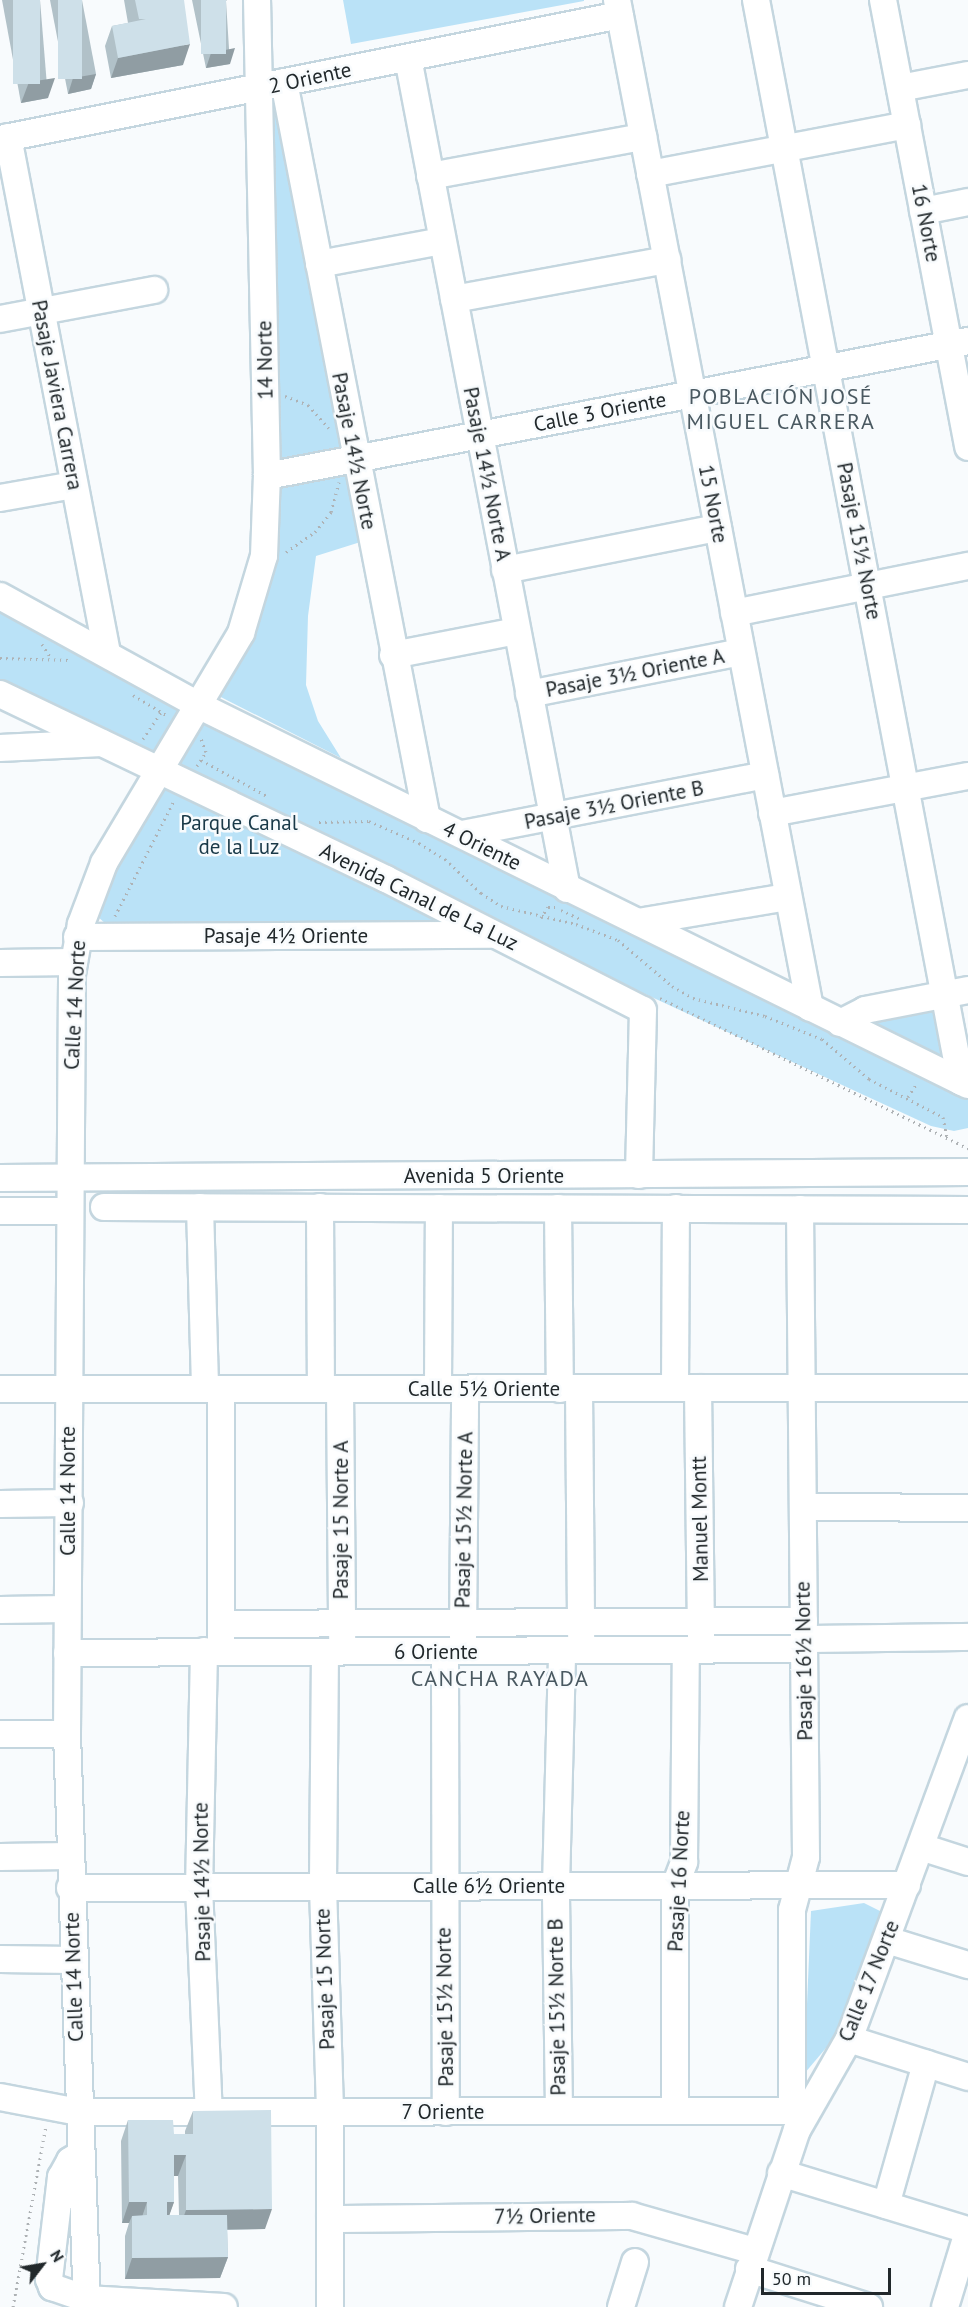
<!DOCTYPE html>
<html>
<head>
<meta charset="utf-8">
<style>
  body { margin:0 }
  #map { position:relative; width:968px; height:2307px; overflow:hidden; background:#f8fbfd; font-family:"PT Sans",sans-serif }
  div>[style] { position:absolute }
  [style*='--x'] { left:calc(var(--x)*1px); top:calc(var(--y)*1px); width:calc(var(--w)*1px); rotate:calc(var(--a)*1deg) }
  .green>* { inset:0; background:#bae2f7 }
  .path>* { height:3px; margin-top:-1.5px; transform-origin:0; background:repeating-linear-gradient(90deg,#aeb2b5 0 1.5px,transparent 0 6px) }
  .roads { filter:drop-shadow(2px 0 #c4d6df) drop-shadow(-2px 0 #c4d6df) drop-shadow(0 2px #c4d6df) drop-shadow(0 -2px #c4d6df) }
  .minor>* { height:26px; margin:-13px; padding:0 13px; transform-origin:13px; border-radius:13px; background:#fff }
  .wall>* { inset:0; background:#b1c1c8 }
  .shaded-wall>* { inset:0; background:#909da3 }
  .building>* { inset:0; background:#cee0e9; transform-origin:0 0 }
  span { translate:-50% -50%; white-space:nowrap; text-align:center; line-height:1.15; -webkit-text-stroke:5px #f8fbfd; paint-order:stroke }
  .street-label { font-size:21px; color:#21282b }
  .park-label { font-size:21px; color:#193948 }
  .neighbourhood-label { font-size:22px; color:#4a5961; letter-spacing:1.5px }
  .north { position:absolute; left:12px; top:2235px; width:60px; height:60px; -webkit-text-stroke:4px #f8fbfd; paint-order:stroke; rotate:59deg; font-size:16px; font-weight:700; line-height:24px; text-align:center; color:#21282b }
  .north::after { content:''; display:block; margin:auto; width:21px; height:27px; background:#21282b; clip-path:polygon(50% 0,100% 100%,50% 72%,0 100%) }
  .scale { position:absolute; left:761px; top:2268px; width:130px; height:27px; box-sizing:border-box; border:3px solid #21282b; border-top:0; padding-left:8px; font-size:18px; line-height:21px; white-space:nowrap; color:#21282b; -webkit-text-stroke:4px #f8fbfd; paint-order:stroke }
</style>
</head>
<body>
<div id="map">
  <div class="green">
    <i style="clip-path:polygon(343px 0,584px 0,584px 1px,351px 44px)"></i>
    <i style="clip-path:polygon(281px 91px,370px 539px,316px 556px,308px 616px,306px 685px,318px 721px,341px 758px,205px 689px,266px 578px,264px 93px)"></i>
    <i style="clip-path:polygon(0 609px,968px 1095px,968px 1128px,954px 1131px,931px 1126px,489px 922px,108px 926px,96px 915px,108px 879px,162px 788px,0 683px)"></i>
    <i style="clip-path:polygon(937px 1003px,953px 1065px,860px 1018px)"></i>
    <i style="clip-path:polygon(864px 1903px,882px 1912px,837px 2035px,804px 2074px,811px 1911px)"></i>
  </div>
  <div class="path">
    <i style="--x:285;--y:396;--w:25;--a:21"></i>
    <i style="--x:308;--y:405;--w:31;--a:48"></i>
    <i style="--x:286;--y:552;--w:35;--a:-35"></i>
    <i style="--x:315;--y:532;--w:26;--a:-51"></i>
    <i style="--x:331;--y:512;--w:31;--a:-75"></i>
    <i style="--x:42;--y:644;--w:17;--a:57"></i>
    <i style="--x:0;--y:658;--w:69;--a:1.7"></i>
    <i style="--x:133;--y:695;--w:41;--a:31"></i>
    <i style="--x:143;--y:739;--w:32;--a:-56"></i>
    <i style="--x:201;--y:760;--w:75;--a:28.6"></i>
    <i style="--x:197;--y:766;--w:17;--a:-57"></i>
    <i style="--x:206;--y:752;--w:15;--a:-110"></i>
    <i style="--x:319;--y:822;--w:50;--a:-1.1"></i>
    <i style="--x:369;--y:821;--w:55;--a:23.7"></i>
    <i style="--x:419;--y:843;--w:31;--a:32"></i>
    <i style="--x:445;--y:859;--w:50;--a:43.4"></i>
    <i style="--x:481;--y:893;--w:24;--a:33"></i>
    <i style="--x:501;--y:906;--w:77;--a:13.5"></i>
    <i style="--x:576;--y:924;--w:45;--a:20.9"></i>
    <i style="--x:618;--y:940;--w:71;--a:40.4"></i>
    <i style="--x:672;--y:986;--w:24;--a:30"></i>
    <i style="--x:693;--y:998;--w:74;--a:14"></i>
    <i style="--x:765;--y:1016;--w:61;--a:22"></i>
    <i style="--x:822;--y:1039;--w:62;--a:40.4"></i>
    <i style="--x:869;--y:1079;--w:83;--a:27.2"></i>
    <i style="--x:943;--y:1117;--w:21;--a:79"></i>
    <i style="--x:561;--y:910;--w:23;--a:25"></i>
    <i style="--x:115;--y:916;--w:131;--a:-62.9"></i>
    <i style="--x:541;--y:918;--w:13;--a:-58"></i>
    <i style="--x:548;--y:907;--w:7;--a:0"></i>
    <i style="--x:660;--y:998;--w:343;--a:26"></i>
    <i style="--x:908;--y:1097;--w:17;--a:-57"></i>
    <i style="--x:13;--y:2307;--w:184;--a:-79.7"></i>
  </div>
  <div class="roads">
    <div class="minor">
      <i style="--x:617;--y:0;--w:1026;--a:79.16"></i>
      <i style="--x:756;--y:0;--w:1101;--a:79.27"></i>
      <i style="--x:883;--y:0;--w:455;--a:79.2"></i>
      <i style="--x:408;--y:58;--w:846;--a:79.17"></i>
      <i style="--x:284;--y:82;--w:751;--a:79.02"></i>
      <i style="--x:900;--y:88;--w:69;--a:-10.8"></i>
      <i style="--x:8;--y:137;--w:525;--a:79.14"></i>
      <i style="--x:0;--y:139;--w:632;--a:-11.31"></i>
      <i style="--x:650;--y:174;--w:262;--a:-10.8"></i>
      <i style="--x:430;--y:176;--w:217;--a:-10.4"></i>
      <i style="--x:923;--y:211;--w:46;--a:-11.3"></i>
      <i style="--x:319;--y:264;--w:125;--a:-10.6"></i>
      <i style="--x:454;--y:299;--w:217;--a:-10.4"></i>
      <i style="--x:0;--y:319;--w:157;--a:-10.7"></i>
      <i style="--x:267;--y:476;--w:714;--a:-10.9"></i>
      <i style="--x:0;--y:498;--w:75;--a:-10"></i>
      <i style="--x:505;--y:570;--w:217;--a:-11.2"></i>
      <i style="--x:0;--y:596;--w:228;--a:28.8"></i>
      <i style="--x:200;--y:706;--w:856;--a:26.27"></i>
      <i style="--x:734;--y:613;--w:239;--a:-11.4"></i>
      <i style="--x:393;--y:655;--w:126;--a:-11"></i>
      <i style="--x:0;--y:694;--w:428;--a:25.6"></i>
      <i style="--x:386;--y:879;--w:288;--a:27"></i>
      <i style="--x:643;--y:1010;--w:165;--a:91.4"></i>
      <i style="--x:529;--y:694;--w:216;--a:-11.2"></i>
      <i style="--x:0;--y:748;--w:102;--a:-2.8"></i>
      <i style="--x:772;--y:813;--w:199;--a:-10.7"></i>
      <i style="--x:462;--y:834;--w:309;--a:-11"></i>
      <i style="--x:638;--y:922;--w:152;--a:-9.5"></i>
      <i style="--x:77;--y:937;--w:414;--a:-0.3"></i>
      <i style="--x:0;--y:963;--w:73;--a:-0.8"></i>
      <i style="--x:840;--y:1023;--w:28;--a:-27"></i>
      <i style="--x:865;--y:1010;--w:105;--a:-11"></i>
      <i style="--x:0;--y:1178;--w:968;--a:-0.36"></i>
      <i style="--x:104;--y:1207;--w:864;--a:0.2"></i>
      <i style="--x:200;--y:1207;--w:181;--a:88.4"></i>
      <i style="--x:320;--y:1207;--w:182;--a:89.7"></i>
      <i style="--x:558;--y:1208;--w:181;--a:89.4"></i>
      <i style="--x:0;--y:1211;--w:69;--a:0"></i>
      <i style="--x:675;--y:1388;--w:180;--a:-89.7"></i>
      <i style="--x:698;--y:1388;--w:250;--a:89.3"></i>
      <i style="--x:0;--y:1389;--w:968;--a:-0.06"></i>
      <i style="--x:221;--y:1389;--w:251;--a:90"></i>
      <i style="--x:340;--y:1389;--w:251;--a:89.5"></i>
      <i style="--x:438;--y:1389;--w:181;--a:-89.7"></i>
      <i style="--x:579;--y:1389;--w:250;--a:89.5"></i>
      <i style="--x:0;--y:1504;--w:70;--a:-0.8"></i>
      <i style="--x:803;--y:1507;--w:165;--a:0.3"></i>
      <i style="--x:0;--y:1610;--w:66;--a:-0.9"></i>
      <i style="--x:221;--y:1624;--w:583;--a:-0.29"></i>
      <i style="--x:463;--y:1637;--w:248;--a:-89.5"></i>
      <i style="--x:804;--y:1639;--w:164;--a:-0.7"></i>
      <i style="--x:204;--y:1651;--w:236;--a:91.2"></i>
      <i style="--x:199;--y:1887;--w:225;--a:87.5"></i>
      <i style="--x:445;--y:1651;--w:461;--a:89.9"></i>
      <i style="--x:325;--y:1652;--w:235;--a:90.5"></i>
      <i style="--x:323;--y:1887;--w:225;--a:88.2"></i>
      <i style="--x:330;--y:2112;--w:195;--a:90"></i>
      <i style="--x:67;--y:1653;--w:737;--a:-0.31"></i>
      <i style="--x:0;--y:1734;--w:67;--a:0"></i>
      <i style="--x:921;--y:1847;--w:49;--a:17.7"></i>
      <i style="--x:0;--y:1857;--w:69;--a:-0.8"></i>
      <i style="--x:70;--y:1888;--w:837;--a:-0.21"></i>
      <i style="--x:887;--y:1940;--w:85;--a:17.2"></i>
      <i style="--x:0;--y:1959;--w:73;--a:0.8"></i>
      <i style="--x:849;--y:2039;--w:125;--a:17.7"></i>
      <i style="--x:0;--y:2097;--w:80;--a:10.8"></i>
      <i style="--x:79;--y:2112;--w:727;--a:-0.08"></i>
      <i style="--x:559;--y:2111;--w:225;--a:-90.8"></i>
      <i style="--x:556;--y:1886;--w:235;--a:-88.5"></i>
      <i style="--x:675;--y:2111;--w:225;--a:-90"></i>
      <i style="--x:675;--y:1886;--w:26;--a:-69"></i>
      <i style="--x:684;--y:1862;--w:211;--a:-89.5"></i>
      <i style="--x:792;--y:2111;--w:201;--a:-90"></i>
      <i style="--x:792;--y:1910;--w:55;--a:-75.2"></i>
      <i style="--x:806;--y:1857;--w:648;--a:-90.53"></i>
      <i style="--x:81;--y:2154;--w:13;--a:148"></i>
      <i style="--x:70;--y:2161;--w:18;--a:119"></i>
      <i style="--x:61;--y:2177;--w:103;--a:96.7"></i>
      <i style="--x:49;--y:2279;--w:9;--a:69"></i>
      <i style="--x:52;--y:2287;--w:36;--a:19"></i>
      <i style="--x:86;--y:2299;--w:138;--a:3.3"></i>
      <i style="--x:781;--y:2173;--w:195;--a:17"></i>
      <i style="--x:886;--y:2205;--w:147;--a:-74.2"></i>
      <i style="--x:330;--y:2219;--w:302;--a:-0.6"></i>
      <i style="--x:632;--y:2216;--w:128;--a:15.9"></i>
      <i style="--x:749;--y:2269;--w:126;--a:17.6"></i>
      <i style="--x:87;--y:2307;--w:573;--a:-92"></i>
      <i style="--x:67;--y:1734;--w:760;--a:-89.62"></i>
      <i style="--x:72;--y:974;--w:51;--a:-79.8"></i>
      <i style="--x:81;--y:924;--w:65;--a:-69.3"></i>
      <i style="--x:104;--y:863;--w:268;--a:-59.2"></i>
      <i style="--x:241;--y:633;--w:80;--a:-73.4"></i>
      <i style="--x:264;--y:556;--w:80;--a:-87.9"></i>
      <i style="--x:267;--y:476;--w:476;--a:-91.2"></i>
      <i style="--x:621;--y:2307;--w:47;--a:-72.7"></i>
      <i style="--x:738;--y:2307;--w:187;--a:-71.6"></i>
      <i style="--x:797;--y:2130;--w:105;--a:-60.3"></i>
      <i style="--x:849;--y:2039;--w:342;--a:-69.7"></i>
      <i style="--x:945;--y:2307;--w:78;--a:-73"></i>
    </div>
  </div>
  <div class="wall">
    <i style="clip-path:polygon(2px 0,40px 0,48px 98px,21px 103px)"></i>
    <i style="clip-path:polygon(50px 0,82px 0,96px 74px,91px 89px,68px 94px)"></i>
    <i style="clip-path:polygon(124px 0,184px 0,183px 65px,111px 78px,105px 46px,112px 26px,128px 23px)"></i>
    <i style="clip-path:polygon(192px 0,227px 0,226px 1px,230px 64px,206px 68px)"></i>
    <i style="clip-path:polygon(evenodd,193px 2111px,265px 2229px,227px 2230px,228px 2257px,220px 2278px,125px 2279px,125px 2236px,129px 2223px,122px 2223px,121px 2141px,128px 2120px,174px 2134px,185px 2134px,185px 2131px,193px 2111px,174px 2176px,178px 2176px,179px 2215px,169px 2215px,174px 2202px,174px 2176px)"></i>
  </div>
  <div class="shaded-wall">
    <i style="clip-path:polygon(190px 44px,183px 65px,111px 78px,118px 58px)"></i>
    <i style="clip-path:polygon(235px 48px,230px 64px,206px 68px,211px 53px)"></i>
    <i style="clip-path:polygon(96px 74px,91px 89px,68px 94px,73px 78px)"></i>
    <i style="clip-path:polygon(55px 78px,48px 98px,21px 103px,29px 82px)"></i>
    <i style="clip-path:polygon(174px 2155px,186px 2155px,178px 2176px,166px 2176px)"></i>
    <i style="clip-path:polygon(129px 2202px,147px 2202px,140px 2223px,132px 2216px,129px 2223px,122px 2223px)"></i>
    <i style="clip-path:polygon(167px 2202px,174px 2202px,167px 2222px)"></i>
    <i style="clip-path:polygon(272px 2209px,265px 2229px,179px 2230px,186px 2210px)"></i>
    <i style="clip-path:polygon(228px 2257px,220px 2278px,125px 2279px,132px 2258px)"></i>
  </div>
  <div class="building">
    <i style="left:13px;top:0;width:27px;height:84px"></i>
    <i style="left:58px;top:0;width:24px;height:79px"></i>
    <i style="clip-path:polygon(135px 0,184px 0,190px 44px,118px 58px,112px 26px,146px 19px,139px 19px)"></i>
    <i style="left:201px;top:0;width:25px;height:54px"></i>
    <i style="clip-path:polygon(271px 2110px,272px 2209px,186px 2210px,186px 2155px,174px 2155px,174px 2202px,167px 2202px,167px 2215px,227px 2215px,228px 2257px,132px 2258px,132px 2216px,147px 2215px,147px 2202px,129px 2202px,128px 2120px,173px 2120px,174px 2134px,193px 2134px,193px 2111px)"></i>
  </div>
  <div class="street-label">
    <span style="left:310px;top:78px;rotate:-12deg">2 Oriente</span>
    <span style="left:926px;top:223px;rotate:79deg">16 Norte</span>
    <span style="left:265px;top:360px;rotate:-91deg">14 Norte</span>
    <span style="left:57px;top:395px;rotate:79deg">Pasaje Javiera Carrera</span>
    <span style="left:600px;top:412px;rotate:-11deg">Calle 3 Oriente</span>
    <span style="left:354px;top:451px;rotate:79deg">Pasaje 14½ Norte</span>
    <span style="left:487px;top:474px;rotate:79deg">Pasaje 14½ Norte A</span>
    <span style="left:713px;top:504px;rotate:79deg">15 Norte</span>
    <span style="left:859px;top:541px;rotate:79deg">Pasaje 15½ Norte</span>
    <span style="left:635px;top:673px;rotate:-11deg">Pasaje 3½ Oriente A</span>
    <span style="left:614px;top:805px;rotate:-11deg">Pasaje 3½ Oriente B</span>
    <span style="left:482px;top:846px;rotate:26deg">4 Oriente</span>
    <span style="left:419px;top:897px;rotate:26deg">Avenida Canal de La Luz</span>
    <span style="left:286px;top:936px">Pasaje 4½ Oriente</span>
    <span style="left:75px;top:1005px;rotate:-87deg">Calle 14 Norte</span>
    <span style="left:484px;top:1176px">Avenida 5 Oriente</span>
    <span style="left:484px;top:1389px">Calle 5½ Oriente</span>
    <span style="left:68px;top:1491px;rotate:-90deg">Calle 14 Norte</span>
    <span style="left:700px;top:1519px;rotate:-91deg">Manuel Montt</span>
    <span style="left:341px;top:1520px;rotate:-90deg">Pasaje 15 Norte A</span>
    <span style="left:464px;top:1520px;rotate:-89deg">Pasaje 15½ Norte A</span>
    <span style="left:436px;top:1652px">6 Oriente</span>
    <span style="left:804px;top:1661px;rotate:-91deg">Pasaje 16½ Norte</span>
    <span style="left:679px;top:1881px;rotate:-87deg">Pasaje 16 Norte</span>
    <span style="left:202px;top:1882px;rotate:-91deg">Pasaje 14½ Norte</span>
    <span style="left:489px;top:1886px">Calle 6½ Oriente</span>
    <span style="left:74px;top:1977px;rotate:-92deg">Calle 14 Norte</span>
    <span style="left:325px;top:1979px;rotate:-92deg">Pasaje 15 Norte</span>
    <span style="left:869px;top:1981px;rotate:-68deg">Calle 17 Norte</span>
    <span style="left:445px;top:2007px;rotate:-91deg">Pasaje 15½ Norte</span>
    <span style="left:557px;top:2007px;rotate:-91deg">Pasaje 15½ Norte B</span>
    <span style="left:443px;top:2112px">7 Oriente</span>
    <span style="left:545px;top:2216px;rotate:-1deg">7½ Oriente</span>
  </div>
  <div class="park-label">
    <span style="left:239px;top:835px">Parque Canal<br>de la Luz</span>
  </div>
  <div class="neighbourhood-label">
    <span style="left:781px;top:409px">POBLACIÓN JOSÉ<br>MIGUEL CARRERA</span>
    <span style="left:500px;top:1679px">CANCHA RAYADA</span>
  </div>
  <div class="north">N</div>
  <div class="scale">50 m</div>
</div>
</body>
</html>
